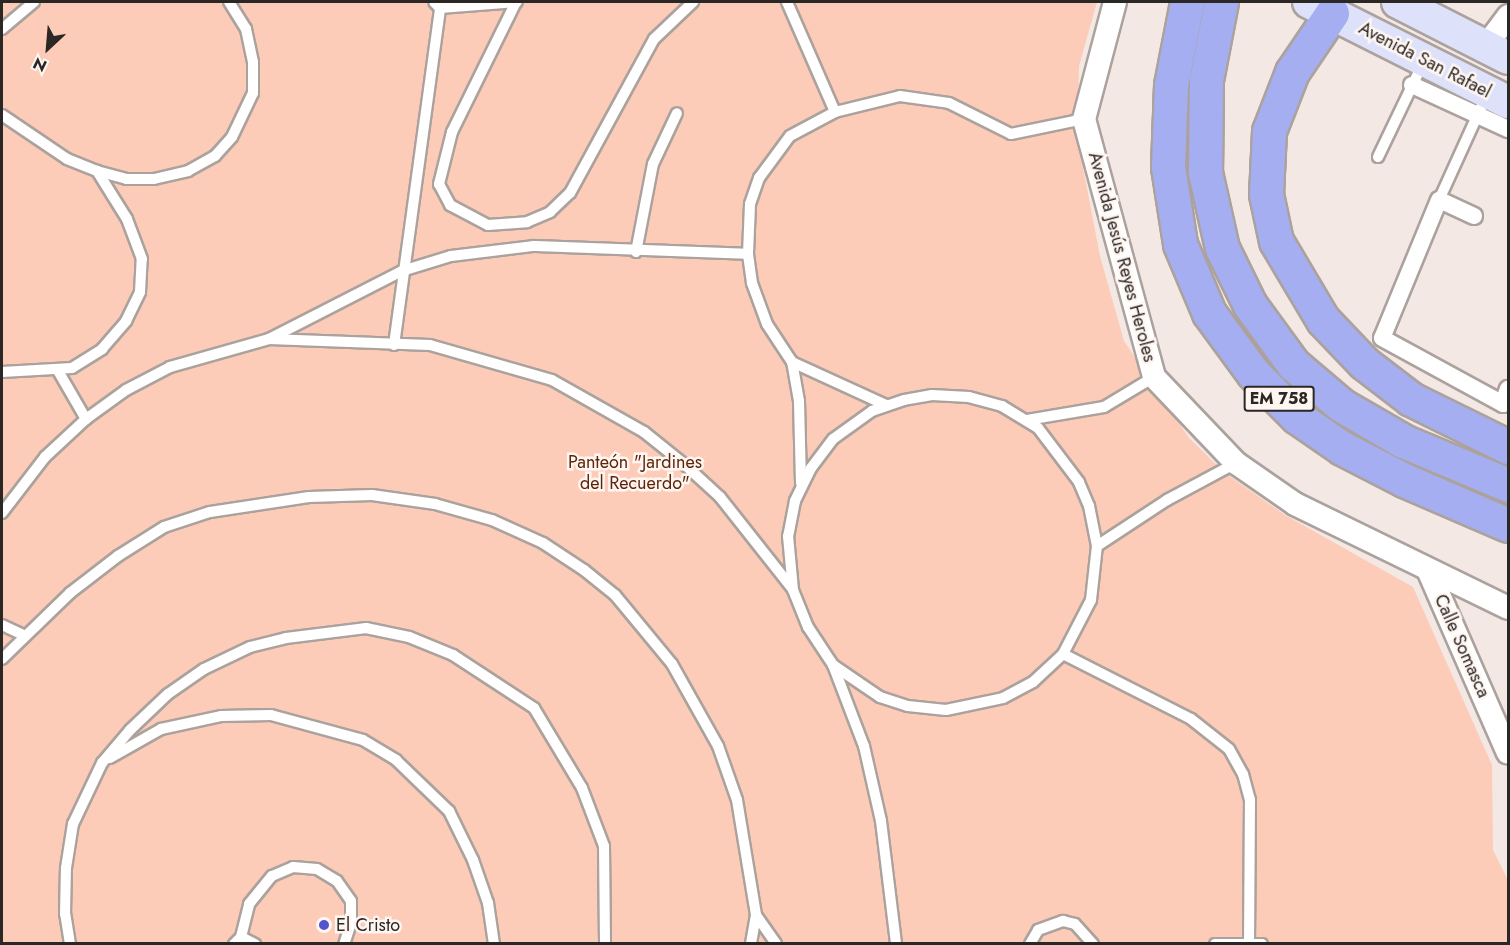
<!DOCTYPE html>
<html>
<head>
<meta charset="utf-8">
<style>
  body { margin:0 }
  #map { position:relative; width:1510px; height:945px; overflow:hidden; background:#f3e8e4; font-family:Jost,sans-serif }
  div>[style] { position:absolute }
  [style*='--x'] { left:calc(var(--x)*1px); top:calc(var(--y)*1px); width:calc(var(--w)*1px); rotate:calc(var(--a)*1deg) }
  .green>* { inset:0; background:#fcccb8 }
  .roads { filter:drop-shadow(2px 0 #aca29d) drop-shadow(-2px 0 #aca29d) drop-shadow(0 2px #aca29d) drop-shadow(0 -2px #aca29d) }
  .service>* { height:10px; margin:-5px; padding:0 5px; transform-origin:5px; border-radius:5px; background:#fff }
  .pedestrian>* { height:16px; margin:-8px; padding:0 8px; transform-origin:8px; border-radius:8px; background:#fff }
  .minor>* { height:22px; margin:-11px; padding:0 11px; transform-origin:11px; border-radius:11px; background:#fff }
  .secondary>* { height:32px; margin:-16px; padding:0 16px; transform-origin:16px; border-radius:16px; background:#dee1fa }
  .trunk>* { height:33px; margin:-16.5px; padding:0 16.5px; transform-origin:16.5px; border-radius:16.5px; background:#a6aef2 }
  .dots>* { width:16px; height:16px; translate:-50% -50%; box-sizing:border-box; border:3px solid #fff6f2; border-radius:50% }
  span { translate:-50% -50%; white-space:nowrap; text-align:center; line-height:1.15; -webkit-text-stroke:5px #fff6f2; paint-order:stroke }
  .shield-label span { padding:2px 4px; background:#fff6f2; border:2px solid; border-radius:4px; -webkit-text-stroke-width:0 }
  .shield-label { font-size:16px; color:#2b2725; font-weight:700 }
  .street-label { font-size:18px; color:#2b2725 }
  .park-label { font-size:18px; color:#5d250b }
  .poi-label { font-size:18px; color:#2b2725 }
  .left { translate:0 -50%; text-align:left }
  .frame { position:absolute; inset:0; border:3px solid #2b2725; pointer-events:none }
  .north { position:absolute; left:18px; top:18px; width:60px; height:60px; -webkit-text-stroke:4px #fff6f2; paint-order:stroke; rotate:206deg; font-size:16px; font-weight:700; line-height:24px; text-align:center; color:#2b2725 }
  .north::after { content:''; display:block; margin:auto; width:21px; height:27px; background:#2b2725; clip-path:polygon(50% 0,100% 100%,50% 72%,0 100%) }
</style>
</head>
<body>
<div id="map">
  <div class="green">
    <i style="clip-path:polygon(2px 2px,1097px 2px,1079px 66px,1078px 108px,1083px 168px,1100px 256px,1124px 341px,1189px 438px,1225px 473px,1285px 515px,1413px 587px,1492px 765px,1493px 850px,1508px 880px,1508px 944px,2px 944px)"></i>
  </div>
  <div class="roads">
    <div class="service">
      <i style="--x:787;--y:2;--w:120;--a:66.4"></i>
      <i style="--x:515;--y:4;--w:143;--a:116.2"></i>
      <i style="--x:452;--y:132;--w:54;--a:104"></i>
      <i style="--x:439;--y:184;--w:24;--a:62"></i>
      <i style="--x:450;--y:205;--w:43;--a:27.8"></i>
      <i style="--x:488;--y:225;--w:39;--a:-4"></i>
      <i style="--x:527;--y:222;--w:25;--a:-23"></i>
      <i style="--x:550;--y:212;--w:28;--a:-44"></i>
      <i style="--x:570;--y:193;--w:175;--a:-61.4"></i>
      <i style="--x:654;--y:39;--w:54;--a:-43.5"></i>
      <i style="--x:440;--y:8;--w:77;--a:-4.5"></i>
      <i style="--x:2;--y:29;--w:42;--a:-40.2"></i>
      <i style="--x:2;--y:115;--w:78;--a:34.1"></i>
      <i style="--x:67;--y:159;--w:32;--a:22"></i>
      <i style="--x:97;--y:171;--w:30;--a:15"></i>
      <i style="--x:126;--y:179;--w:28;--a:0"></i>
      <i style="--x:154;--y:179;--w:35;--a:-13"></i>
      <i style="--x:188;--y:171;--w:31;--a:-29"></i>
      <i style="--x:215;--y:156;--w:25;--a:-48"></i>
      <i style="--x:232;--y:137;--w:49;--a:-64.5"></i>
      <i style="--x:253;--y:93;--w:31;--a:-90"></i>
      <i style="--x:253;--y:62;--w:34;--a:-102"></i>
      <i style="--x:246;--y:29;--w:32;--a:-122"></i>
      <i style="--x:1378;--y:157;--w:104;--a:-64.4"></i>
      <i style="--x:1439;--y:200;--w:116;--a:-65.6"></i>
      <i style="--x:636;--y:252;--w:90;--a:-79.1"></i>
      <i style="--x:653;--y:164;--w:56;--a:-64.8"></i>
      <i style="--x:269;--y:339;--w:161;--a:2.1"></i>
      <i style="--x:430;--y:345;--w:127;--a:16"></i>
      <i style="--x:552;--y:380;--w:106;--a:29.5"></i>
      <i style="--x:644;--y:432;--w:51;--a:38.7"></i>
      <i style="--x:684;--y:464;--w:49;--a:42.5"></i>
      <i style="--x:720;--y:497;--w:115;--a:51.7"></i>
      <i style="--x:394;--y:345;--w:340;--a:-82.2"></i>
      <i style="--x:440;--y:8;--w:8;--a:-135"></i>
      <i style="--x:792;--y:362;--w:103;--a:24.6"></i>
      <i style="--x:57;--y:369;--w:58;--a:59.9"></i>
      <i style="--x:2;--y:372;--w:70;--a:-3.3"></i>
      <i style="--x:72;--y:368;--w:36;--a:-32"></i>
      <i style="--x:102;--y:349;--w:37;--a:-49"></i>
      <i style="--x:126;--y:321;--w:32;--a:-64"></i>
      <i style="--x:140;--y:292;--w:33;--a:-87"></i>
      <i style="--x:142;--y:259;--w:43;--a:-110.6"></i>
      <i style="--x:127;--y:219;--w:57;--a:-122"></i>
      <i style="--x:1027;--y:420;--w:78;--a:-9.6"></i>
      <i style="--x:1104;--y:407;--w:58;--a:-31"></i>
      <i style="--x:801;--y:483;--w:82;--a:-91.4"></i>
      <i style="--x:799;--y:401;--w:40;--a:-100"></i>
      <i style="--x:792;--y:362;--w:45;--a:-123.3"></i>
      <i style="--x:767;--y:324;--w:44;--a:-110.1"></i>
      <i style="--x:752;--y:283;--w:29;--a:-98"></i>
      <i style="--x:748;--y:254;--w:50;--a:-87.7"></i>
      <i style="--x:750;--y:204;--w:28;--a:-71"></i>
      <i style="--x:759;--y:178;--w:52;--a:-53.6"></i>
      <i style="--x:790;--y:136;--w:51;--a:-28.1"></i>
      <i style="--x:835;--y:112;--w:67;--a:-13.8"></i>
      <i style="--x:900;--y:96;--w:49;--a:8.1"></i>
      <i style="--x:949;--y:103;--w:69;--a:26.6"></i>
      <i style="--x:1011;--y:134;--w:75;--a:-11.6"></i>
      <i style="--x:2;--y:513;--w:71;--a:-52.5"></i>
      <i style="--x:45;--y:457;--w:56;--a:-42.8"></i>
      <i style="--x:86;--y:419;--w:49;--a:-35.9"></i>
      <i style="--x:126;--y:390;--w:50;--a:-27.6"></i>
      <i style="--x:170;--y:367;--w:103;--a:-15.8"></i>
      <i style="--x:269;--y:339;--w:149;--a:-27.1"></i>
      <i style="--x:402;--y:271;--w:51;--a:-17"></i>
      <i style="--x:451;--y:256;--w:84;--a:-6.9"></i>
      <i style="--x:534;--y:246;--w:214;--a:2.1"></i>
      <i style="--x:1097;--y:546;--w:84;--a:-33.3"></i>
      <i style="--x:1167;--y:500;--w:78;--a:-28.2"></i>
      <i style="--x:2;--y:625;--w:23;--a:25"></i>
      <i style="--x:1063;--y:654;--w:144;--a:26.9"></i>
      <i style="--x:1191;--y:719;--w:48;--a:38.3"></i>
      <i style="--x:1229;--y:749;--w:29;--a:61"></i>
      <i style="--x:1243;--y:774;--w:27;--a:75"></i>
      <i style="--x:1250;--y:800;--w:144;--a:90.4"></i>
      <i style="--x:2;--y:659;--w:95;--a:-44.1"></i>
      <i style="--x:70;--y:593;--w:61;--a:-37.6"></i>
      <i style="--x:118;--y:556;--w:54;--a:-32.2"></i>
      <i style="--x:164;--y:527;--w:48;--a:-18.1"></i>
      <i style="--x:210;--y:512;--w:100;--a:-8.6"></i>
      <i style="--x:309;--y:497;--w:63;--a:-1.8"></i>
      <i style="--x:372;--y:495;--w:64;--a:8.1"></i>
      <i style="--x:435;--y:504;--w:59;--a:15.7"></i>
      <i style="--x:492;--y:520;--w:56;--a:24.3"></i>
      <i style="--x:543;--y:543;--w:49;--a:33.4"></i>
      <i style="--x:584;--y:570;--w:40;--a:39"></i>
      <i style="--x:615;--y:595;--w:89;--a:50.4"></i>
      <i style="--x:672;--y:664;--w:94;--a:60.7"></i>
      <i style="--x:718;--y:746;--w:57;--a:70.6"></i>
      <i style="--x:737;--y:800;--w:117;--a:80.6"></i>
      <i style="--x:756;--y:915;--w:29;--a:100"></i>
      <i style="--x:833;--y:665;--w:57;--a:34.2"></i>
      <i style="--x:880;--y:697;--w:29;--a:18"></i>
      <i style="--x:908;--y:706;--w:38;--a:6"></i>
      <i style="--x:946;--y:710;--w:58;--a:-11.9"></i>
      <i style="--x:1003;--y:698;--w:34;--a:-28"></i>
      <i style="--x:1033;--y:682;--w:41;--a:-43"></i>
      <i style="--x:1063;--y:654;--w:61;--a:-62.6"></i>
      <i style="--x:1091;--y:600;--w:54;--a:-83.7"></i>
      <i style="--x:1097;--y:546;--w:41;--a:-101.3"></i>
      <i style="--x:1089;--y:506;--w:26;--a:-113"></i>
      <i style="--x:1079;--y:482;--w:68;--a:-127.2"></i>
      <i style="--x:1038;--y:428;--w:42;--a:-148.6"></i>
      <i style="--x:1002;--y:406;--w:34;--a:-165"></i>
      <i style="--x:969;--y:397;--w:37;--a:-177"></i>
      <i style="--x:932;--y:395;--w:28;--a:170"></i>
      <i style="--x:904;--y:400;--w:34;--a:161"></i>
      <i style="--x:872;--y:411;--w:48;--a:144.3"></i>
      <i style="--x:833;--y:439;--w:36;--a:127"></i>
      <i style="--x:811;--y:468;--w:37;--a:116"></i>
      <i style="--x:795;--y:501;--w:36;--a:101"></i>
      <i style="--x:788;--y:536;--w:54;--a:84.7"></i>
      <i style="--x:793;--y:590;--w:40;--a:68"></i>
      <i style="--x:808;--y:627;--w:45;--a:56.7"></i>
      <i style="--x:833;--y:665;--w:87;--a:69.1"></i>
      <i style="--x:864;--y:746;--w:77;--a:77.2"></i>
      <i style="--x:881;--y:821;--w:124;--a:83"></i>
      <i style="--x:110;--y:758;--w:59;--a:-29.6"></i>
      <i style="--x:161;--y:729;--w:61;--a:-12.2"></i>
      <i style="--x:221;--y:716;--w:50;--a:-1.1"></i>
      <i style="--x:271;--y:715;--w:95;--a:15.2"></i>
      <i style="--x:363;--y:740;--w:39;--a:31"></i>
      <i style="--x:396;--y:760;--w:74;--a:43.9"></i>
      <i style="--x:449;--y:811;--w:55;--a:63.9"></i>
      <i style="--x:473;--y:860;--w:46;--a:70.8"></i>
      <i style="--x:488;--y:903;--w:41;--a:81.7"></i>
      <i style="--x:756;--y:915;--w:35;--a:55"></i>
      <i style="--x:241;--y:937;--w:16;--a:27"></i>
      <i style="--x:70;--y:944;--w:30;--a:-99"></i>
      <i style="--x:65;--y:914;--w:46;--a:-88.8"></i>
      <i style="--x:66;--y:868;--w:45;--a:-81"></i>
      <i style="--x:73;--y:824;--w:68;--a:-64.6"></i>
      <i style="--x:102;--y:763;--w:43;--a:-49.7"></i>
      <i style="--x:130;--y:730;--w:52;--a:-43.5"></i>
      <i style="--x:168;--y:694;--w:44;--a:-34.8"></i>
      <i style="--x:204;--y:669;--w:51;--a:-25.6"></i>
      <i style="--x:250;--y:647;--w:37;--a:-14"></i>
      <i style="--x:286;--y:638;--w:81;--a:-7.1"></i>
      <i style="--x:366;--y:628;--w:44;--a:11.8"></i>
      <i style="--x:409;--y:637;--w:48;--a:22.2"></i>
      <i style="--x:453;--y:655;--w:97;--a:33.2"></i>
      <i style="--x:534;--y:708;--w:93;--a:59"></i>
      <i style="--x:582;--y:788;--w:62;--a:69.2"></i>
      <i style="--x:604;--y:846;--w:98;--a:89.4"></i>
      <i style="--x:234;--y:944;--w:10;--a:-45"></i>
      <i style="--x:241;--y:937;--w:34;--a:-76"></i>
      <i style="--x:249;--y:904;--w:36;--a:-51"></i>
      <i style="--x:272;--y:876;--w:23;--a:-23"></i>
      <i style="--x:293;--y:867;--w:24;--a:5"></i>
      <i style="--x:317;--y:869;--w:23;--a:31"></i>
      <i style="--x:337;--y:881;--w:24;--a:55"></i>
      <i style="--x:351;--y:901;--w:22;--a:90"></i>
      <i style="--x:351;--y:923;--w:22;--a:108"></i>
      <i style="--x:1030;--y:944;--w:16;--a:-60"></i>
      <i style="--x:1038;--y:930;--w:27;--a:-20"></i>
      <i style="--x:1063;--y:921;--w:12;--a:14"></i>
      <i style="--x:1075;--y:924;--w:27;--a:48"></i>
      <i style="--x:1215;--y:944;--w:47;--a:0"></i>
    </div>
    <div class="pedestrian">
      <i style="--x:1412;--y:85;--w:106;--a:24.6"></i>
      <i style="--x:1474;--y:216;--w:38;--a:-155"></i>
      <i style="--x:1439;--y:200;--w:149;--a:112.4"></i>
      <i style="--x:1382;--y:338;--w:138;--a:28.6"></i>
      <i style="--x:1503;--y:404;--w:16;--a:-72"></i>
    </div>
    <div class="minor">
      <i style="--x:1115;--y:2;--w:121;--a:104.8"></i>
      <i style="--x:1084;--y:119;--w:267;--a:74.8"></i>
      <i style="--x:1154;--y:377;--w:119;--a:46.4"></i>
      <i style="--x:1236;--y:463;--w:72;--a:34.8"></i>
      <i style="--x:1295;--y:504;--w:237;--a:26"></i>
      <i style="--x:1485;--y:47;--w:39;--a:-53"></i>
      <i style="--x:1429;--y:572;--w:197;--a:66.4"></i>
    </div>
    <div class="secondary">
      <i style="--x:1309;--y:2;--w:223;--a:26.7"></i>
      <i style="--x:1398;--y:2;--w:123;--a:27"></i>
    </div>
    <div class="trunk">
      <i style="--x:1187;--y:2;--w:85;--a:100.9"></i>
      <i style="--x:1171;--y:85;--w:82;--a:92.1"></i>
      <i style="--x:1168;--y:167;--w:78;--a:81.1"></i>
      <i style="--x:1180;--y:244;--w:75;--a:67.2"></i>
      <i style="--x:1209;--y:313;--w:74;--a:53.7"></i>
      <i style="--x:1253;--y:373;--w:62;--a:45"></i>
      <i style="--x:1297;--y:417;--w:55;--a:34.6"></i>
      <i style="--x:1342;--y:448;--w:70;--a:27.3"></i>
      <i style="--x:1404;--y:480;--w:113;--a:23.4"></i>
      <i style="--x:1221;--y:2;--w:79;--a:100.9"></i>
      <i style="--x:1206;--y:80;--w:92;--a:90.6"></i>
      <i style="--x:1205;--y:172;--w:78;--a:77.4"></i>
      <i style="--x:1222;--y:248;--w:64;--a:63.8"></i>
      <i style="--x:1250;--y:305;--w:73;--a:53.9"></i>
      <i style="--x:1293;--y:364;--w:63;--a:40.5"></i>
      <i style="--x:1341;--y:405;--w:72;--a:30.1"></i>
      <i style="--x:1403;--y:441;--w:114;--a:22.7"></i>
      <i style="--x:1332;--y:13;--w:71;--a:124.1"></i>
      <i style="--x:1292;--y:72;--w:63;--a:111.3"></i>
      <i style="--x:1269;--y:131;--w:63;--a:92.7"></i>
      <i style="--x:1266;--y:194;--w:48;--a:78"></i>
      <i style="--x:1276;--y:241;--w:92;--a:59.3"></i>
      <i style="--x:1323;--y:320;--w:59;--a:46.4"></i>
      <i style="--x:1364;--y:363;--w:59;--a:37.5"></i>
      <i style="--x:1411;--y:399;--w:108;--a:26.3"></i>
    </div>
  </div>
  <div class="dots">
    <i style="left:324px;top:925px;background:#5455cc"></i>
  </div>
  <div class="shield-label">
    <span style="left:1279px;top:399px">EM 758</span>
  </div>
  <div class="street-label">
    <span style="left:1425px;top:60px;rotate:27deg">Avenida San Rafael</span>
    <span style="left:1122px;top:257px;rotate:75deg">Avenida Jesús Reyes Heroles</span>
    <span style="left:1462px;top:646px;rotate:66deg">Calle Somasca</span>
  </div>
  <div class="park-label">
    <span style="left:635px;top:473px">Panteón "Jardines<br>del Recuerdo"</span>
  </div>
  <div class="poi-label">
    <span class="left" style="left:336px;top:925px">El Cristo</span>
  </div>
  <div class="frame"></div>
  <div class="north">N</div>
</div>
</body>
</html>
